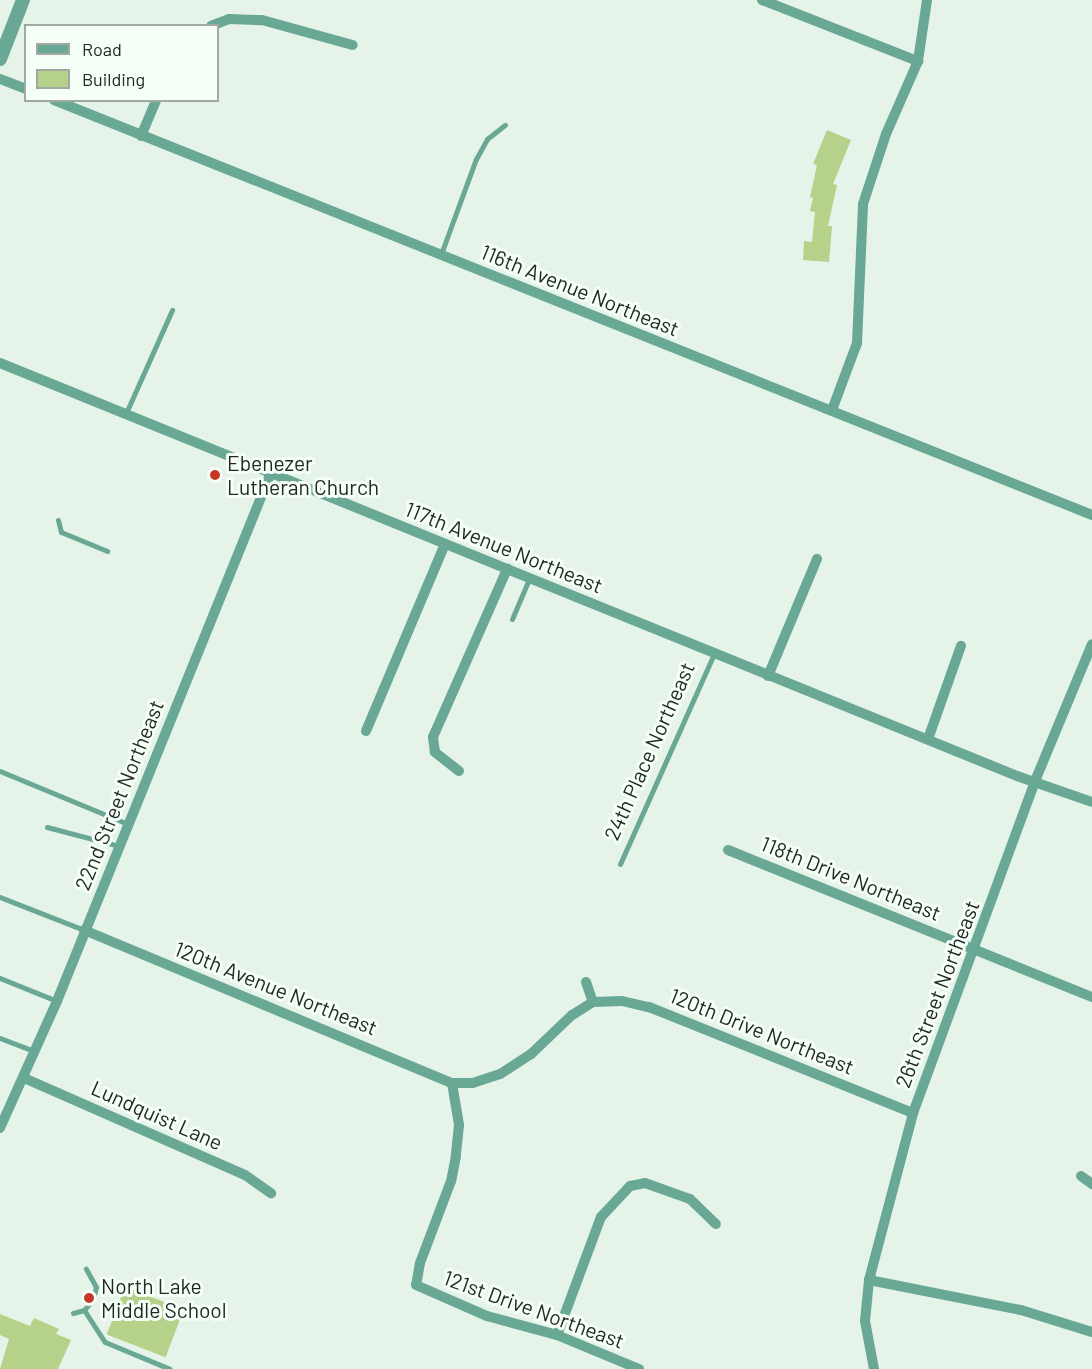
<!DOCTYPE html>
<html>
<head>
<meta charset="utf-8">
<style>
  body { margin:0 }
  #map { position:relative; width:1092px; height:1369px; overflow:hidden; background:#e6f3e8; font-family:Barlow,sans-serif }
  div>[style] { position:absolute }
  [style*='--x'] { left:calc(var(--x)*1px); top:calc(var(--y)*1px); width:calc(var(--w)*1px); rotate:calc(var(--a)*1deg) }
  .building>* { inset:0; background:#b5d18a; transform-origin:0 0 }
  .service>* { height:5px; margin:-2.5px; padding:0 2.5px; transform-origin:2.5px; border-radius:2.5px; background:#68a895 }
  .minor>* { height:10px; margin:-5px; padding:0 5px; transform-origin:5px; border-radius:5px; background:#68a895 }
  .tertiary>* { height:14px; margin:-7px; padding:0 7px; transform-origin:7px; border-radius:7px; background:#68a895 }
  .dots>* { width:16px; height:16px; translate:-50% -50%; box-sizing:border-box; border:3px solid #f5fff7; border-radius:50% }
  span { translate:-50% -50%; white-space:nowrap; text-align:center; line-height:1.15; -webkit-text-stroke:6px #f5fff7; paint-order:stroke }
  .street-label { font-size:21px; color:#232824 }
  .poi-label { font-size:21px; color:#232824 }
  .left { translate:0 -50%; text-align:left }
  .legend { position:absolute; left:24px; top:24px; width:195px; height:78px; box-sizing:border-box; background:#f5fff7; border:2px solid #a1a9a3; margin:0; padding:8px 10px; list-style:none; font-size:18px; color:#232824 }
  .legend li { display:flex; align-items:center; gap:12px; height:30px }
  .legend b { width:30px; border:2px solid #a1a9a3 }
</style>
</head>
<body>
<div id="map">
  <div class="building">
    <i style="clip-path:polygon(827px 130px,851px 140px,833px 184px,837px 185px,828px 226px,832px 226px,829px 262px,803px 260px,804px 241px,812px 242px,815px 212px,810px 211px,813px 198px,810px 197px,817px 165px,813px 164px)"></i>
    <i style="left:125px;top:1287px;width:63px;height:51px;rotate:21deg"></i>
    <i style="clip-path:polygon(0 1314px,30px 1326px,34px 1318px,59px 1329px,56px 1334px,71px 1340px,58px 1369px,0 1369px,9px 1339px,0 1335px)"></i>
  </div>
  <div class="service">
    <i style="--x:441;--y:254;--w:101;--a:-69.8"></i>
    <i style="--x:476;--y:159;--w:23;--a:-61"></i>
    <i style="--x:487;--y:139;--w:23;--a:-38"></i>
    <i style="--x:126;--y:413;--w:113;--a:-65.9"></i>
    <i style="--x:58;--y:520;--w:12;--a:76"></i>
    <i style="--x:61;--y:532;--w:50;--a:22.4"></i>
    <i style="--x:512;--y:619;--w:43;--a:-67"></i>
    <i style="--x:0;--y:771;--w:139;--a:22.5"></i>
    <i style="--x:47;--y:827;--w:74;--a:14.8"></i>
    <i style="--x:620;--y:864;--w:230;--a:-65.9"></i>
    <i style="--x:0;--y:897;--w:90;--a:21.4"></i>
    <i style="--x:0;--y:978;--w:61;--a:22"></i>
    <i style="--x:0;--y:1038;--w:36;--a:21"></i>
    <i style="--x:84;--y:1310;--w:38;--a:57"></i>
    <i style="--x:105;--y:1342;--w:70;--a:22.6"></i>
    <i style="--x:73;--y:1313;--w:11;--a:-15"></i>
    <i style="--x:84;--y:1310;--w:14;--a:-51"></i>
    <i style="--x:93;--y:1299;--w:12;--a:-76"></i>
    <i style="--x:96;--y:1287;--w:21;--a:-119"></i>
  </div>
  <div class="minor">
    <i style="--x:762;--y:0;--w:168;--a:21.4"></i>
    <i style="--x:211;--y:26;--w:19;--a:-21"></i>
    <i style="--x:229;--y:19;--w:33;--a:2"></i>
    <i style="--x:262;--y:20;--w:94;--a:15.4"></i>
    <i style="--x:0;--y:79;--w:28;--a:21"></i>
    <i style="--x:54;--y:100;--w:1118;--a:21.79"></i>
    <i style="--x:141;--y:136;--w:39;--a:-67"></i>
    <i style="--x:0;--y:363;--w:1098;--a:22.1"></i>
    <i style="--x:1017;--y:776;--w:79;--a:19.1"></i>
    <i style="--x:832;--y:410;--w:72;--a:-69.5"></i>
    <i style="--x:857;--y:343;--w:139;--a:-87.5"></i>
    <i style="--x:863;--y:204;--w:74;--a:-71.8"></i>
    <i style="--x:886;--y:134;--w:80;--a:-66.3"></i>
    <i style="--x:918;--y:61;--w:62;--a:-81.6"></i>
    <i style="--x:768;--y:676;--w:127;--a:-67.3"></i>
    <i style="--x:366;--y:731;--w:203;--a:-67.1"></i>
    <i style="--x:928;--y:739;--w:99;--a:-70.5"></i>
    <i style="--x:459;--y:771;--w:31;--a:-142"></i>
    <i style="--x:435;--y:752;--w:15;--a:-98"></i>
    <i style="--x:433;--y:737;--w:184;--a:-66.2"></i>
    <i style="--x:728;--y:850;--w:393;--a:22"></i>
    <i style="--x:84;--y:930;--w:399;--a:22.6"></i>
    <i style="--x:586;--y:982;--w:21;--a:71"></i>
    <i style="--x:593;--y:1002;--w:25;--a:148"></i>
    <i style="--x:572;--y:1015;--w:57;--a:136.4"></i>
    <i style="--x:531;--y:1054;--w:37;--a:147"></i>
    <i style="--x:500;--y:1074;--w:28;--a:162"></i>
    <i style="--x:473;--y:1083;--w:21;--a:180"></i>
    <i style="--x:452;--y:1083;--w:43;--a:80.5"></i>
    <i style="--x:459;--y:1125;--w:31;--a:96"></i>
    <i style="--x:456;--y:1156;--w:25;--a:101"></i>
    <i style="--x:451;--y:1181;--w:88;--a:110.7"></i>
    <i style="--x:420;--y:1263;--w:22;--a:100"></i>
    <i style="--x:416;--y:1285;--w:77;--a:23.6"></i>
    <i style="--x:487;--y:1316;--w:73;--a:15.2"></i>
    <i style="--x:557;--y:1335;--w:89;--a:22.5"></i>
    <i style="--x:593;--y:1002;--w:29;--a:-2"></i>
    <i style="--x:622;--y:1001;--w:28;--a:13"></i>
    <i style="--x:649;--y:1007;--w:284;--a:21.9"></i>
    <i style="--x:24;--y:1078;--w:241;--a:23.7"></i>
    <i style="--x:245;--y:1175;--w:32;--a:35"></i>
    <i style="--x:0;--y:1128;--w:139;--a:-65.8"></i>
    <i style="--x:57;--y:1001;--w:567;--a:-67.95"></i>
    <i style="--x:1081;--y:1176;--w:14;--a:36"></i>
    <i style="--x:869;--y:1280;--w:155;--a:11.2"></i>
    <i style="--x:1021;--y:1310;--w:74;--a:17.2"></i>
    <i style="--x:557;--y:1335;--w:126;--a:-69.6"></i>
    <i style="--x:601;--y:1217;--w:42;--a:-46.9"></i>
    <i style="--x:630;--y:1186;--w:15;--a:-11"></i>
    <i style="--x:645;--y:1183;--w:48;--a:19.6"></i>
    <i style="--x:690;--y:1199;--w:36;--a:44"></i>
    <i style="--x:874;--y:1369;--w:49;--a:-100.6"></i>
    <i style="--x:865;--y:1321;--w:41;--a:-84.4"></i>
    <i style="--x:869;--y:1280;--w:173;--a:-75.2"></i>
    <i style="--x:913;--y:1113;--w:354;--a:-69.8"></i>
    <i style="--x:1035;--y:781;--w:148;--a:-67.4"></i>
  </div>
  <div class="tertiary">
    <i style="--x:0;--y:59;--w:63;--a:-68.7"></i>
  </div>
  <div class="dots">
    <i style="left:215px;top:475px;background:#c43824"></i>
    <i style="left:89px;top:1298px;background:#c43824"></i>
  </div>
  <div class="street-label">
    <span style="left:580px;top:290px;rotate:22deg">116th Avenue Northeast</span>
    <span style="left:504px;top:547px;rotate:22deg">117th Avenue Northeast</span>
    <span style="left:649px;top:751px;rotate:-66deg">24th Place Northeast</span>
    <span style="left:119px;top:795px;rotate:-68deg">22nd Street Northeast</span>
    <span style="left:851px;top:878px;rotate:22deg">118th Drive Northeast</span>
    <span style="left:276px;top:988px;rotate:22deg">120th Avenue Northeast</span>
    <span style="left:937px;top:994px;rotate:-69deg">26th Street Northeast</span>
    <span style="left:762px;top:1031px;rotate:22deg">120th Drive Northeast</span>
    <span style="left:157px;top:1115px;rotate:24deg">Lundquist Lane</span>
    <span style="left:534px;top:1309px;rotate:20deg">121st Drive Northeast</span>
  </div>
  <div class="poi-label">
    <span class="left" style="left:227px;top:475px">Ebenezer<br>Lutheran Church</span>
    <span class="left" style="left:101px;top:1298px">North Lake<br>Middle School</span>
  </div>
  <ul class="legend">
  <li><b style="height:8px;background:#68a895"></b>Road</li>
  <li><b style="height:16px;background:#b5d18a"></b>Building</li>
  </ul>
</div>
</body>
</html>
